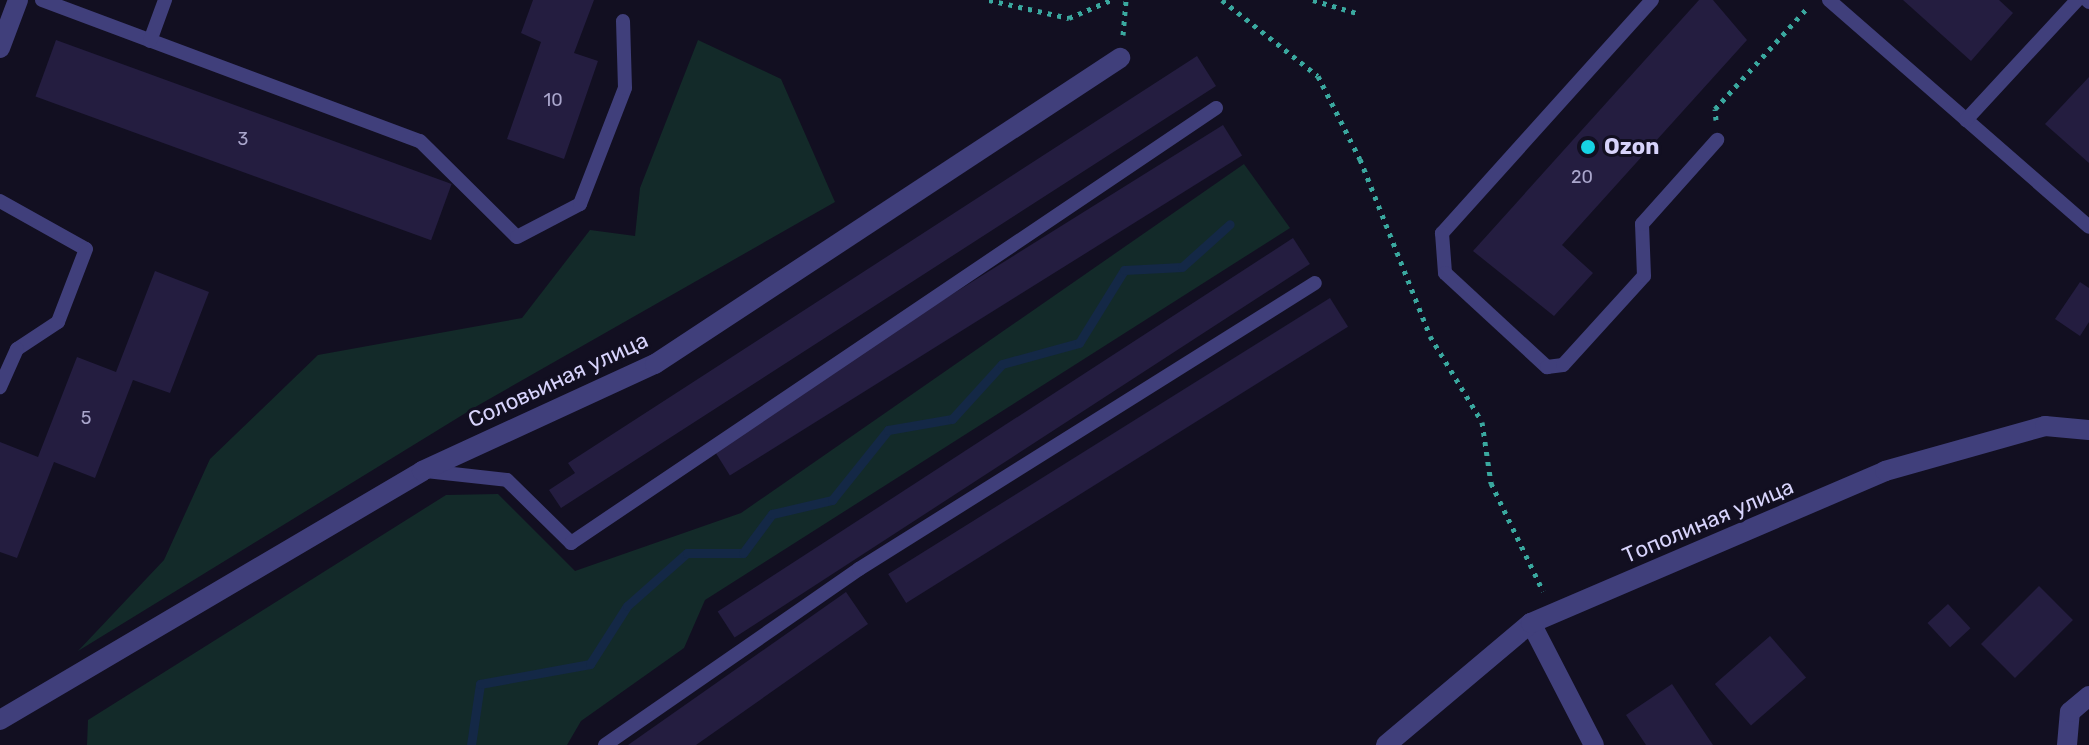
<!DOCTYPE html>
<html>
<head>
<meta charset="utf-8">
<style>
  body { margin:0 }
  #map { position:relative; width:2089px; height:745px; overflow:hidden; background:#120f21; font-family:Rubik,sans-serif }
  div>[style] { position:absolute }
  [style*='--x'] { left:calc(var(--x)*1px); top:calc(var(--y)*1px); width:calc(var(--w)*1px); rotate:calc(var(--a)*1deg) }
  .green>* { inset:0; background:#132a29 }
  .stream>* { height:9px; margin:-4.5px; padding:0 4.5px; transform-origin:4.5px; border-radius:4.5px; background:#142846 }
  .building>* { inset:0; background:#241d40; transform-origin:0 0 }
  .path>* { height:5px; margin-top:-2.5px; transform-origin:0; background:repeating-linear-gradient(90deg,#3aa89f 0 4px,transparent 0 10px) }
  .service>* { height:14px; margin:-7px; padding:0 7px; transform-origin:7px; border-radius:7px; background:#403f7b }
  .minor>* { height:20px; margin:-10px; padding:0 10px; transform-origin:10px; border-radius:10px; background:#403f7b }
  .dots>* { width:22px; height:22px; translate:-50% -50%; box-sizing:border-box; border:4px solid #120f21; border-radius:50% }
  span { translate:-50% -50%; white-space:nowrap; text-align:center; line-height:1.15; -webkit-text-stroke:6px #120f21; paint-order:stroke }
  .number-label { font-size:18px; color:#aaa6cc }
  .number-label span { -webkit-text-stroke-width:0 }
  .poi-label { font-size:22px; color:#d7d3fb; font-weight:700 }
  .left { translate:0 -50%; text-align:left }
  .street-label { font-size:22px; color:#d7d3fb }
</style>
</head>
<body>
<div id="map">
  <div class="green">
    <i style="clip-path:polygon(698px 40px,781px 79px,835px 202px,477px 406px,78px 651px,164px 560px,210px 459px,318px 355px,522px 318px,590px 230px,635px 236px,640px 188px)"></i>
    <i style="clip-path:polygon(1244px 164px,1290px 228px,705px 600px,684px 648px,581px 721px,567px 745px,87px 745px,88px 720px,446px 495px,498px 494px,575px 571px,741px 513px)"></i>
  </div>
  <div class="stream">
    <i style="--x:471;--y:745;--w:62;--a:-81.6"></i>
    <i style="--x:480;--y:684;--w:112;--a:-10.3"></i>
    <i style="--x:590;--y:664;--w:69;--a:-57.5"></i>
    <i style="--x:627;--y:606;--w:80;--a:-41.5"></i>
    <i style="--x:687;--y:553;--w:56;--a:0"></i>
    <i style="--x:743;--y:553;--w:49;--a:-53.4"></i>
    <i style="--x:772;--y:514;--w:62;--a:-13.1"></i>
    <i style="--x:832;--y:500;--w:90;--a:-51.3"></i>
    <i style="--x:888;--y:430;--w:65;--a:-9.8"></i>
    <i style="--x:952;--y:419;--w:74;--a:-47.7"></i>
    <i style="--x:1002;--y:364;--w:80;--a:-15.3"></i>
    <i style="--x:1079;--y:343;--w:86;--a:-58.3"></i>
    <i style="--x:1124;--y:270;--w:58;--a:-3"></i>
    <i style="--x:1182;--y:267;--w:64;--a:-41.9"></i>
  </div>
  <div class="building">
    <i style="clip-path:polygon(533px 0,594px 0,574px 53px,598px 61px,564px 159px,507px 139px,541px 42px,521px 33px)"></i>
    <i style="clip-path:polygon(1699px 0,1713px 0,1747px 40px,1562px 245px,1593px 273px,1554px 316px,1473px 251px)"></i>
    <i style="clip-path:polygon(1903px 0,1999px 0,2013px 13px,1971px 61px)"></i>
    <i style="left:56px;top:40px;width:421px;height:60px;rotate:20deg"></i>
    <i style="clip-path:polygon(1197px 56px,1216px 86px,561px 508px,549px 490px,575px 473px,568px 463px)"></i>
    <i style="clip-path:polygon(2089px 77px,2089px 163px,2045px 124px)"></i>
    <i style="left:1223px;top:125px;width:36px;height:604px;rotate:58deg"></i>
    <i style="left:1293px;top:238px;width:31px;height:686px;rotate:57deg"></i>
    <i style="clip-path:polygon(155px 271px,209px 292px,170px 393px,133px 380px,95px 478px,54px 462px,17px 558px,0 552px,0 442px,38px 457px,77px 357px,116px 372px)"></i>
    <i style="clip-path:polygon(2080px 282px,2089px 288px,2089px 322px,2080px 336px,2055px 319px)"></i>
    <i style="left:1330px;top:298px;width:34px;height:521px;rotate:58deg"></i>
    <i style="left:2039px;top:586px;width:48px;height:82px;rotate:45deg"></i>
    <i style="clip-path:polygon(846px 592px,868px 624px,696px 745px,628px 745px)"></i>
    <i style="left:1948px;top:604px;width:33px;height:28px;rotate:47deg"></i>
    <i style="left:1770px;top:636px;width:55px;height:73px;rotate:49deg"></i>
    <i style="clip-path:polygon(1672px 684px,1713px 745px,1646px 745px,1626px 715px)"></i>
  </div>
  <div class="path">
    <i style="--x:989;--y:0;--w:82;--a:12.7"></i>
    <i style="--x:1069;--y:18;--w:46;--a:-23.2"></i>
    <i style="--x:1222;--y:0;--w:122;--a:38.4"></i>
    <i style="--x:1318;--y:76;--w:93;--a:63.2"></i>
    <i style="--x:1360;--y:159;--w:190;--a:68.4"></i>
    <i style="--x:1430;--y:336;--w:100;--a:58.8"></i>
    <i style="--x:1482;--y:422;--w:62;--a:81.6"></i>
    <i style="--x:1491;--y:483;--w:120;--a:64.3"></i>
    <i style="--x:1313;--y:0;--w:46;--a:16.5"></i>
    <i style="--x:1123;--y:35;--w:35;--a:-85"></i>
    <i style="--x:1716;--y:120;--w:11;--a:-95"></i>
    <i style="--x:1715;--y:109;--w:139;--a:-47.6"></i>
  </div>
  <div class="service">
    <i style="--x:42;--y:0;--w:403;--a:20.5"></i>
    <i style="--x:420;--y:141;--w:136;--a:44.7"></i>
    <i style="--x:517;--y:237;--w:71;--a:-27.6"></i>
    <i style="--x:580;--y:204;--w:124;--a:-68.8"></i>
    <i style="--x:625;--y:88;--w:67;--a:-91.7"></i>
    <i style="--x:1652;--y:0;--w:314;--a:132"></i>
    <i style="--x:1442;--y:233;--w:40;--a:85.7"></i>
    <i style="--x:1445;--y:273;--w:139;--a:42.7"></i>
    <i style="--x:1547;--y:367;--w:16;--a:-7"></i>
    <i style="--x:1563;--y:365;--w:120;--a:-47.7"></i>
    <i style="--x:1644;--y:276;--w:52;--a:-92.2"></i>
    <i style="--x:1642;--y:224;--w:113;--a:-48.2"></i>
    <i style="--x:1829;--y:0;--w:345;--a:41.1"></i>
    <i style="--x:2087;--y:0;--w:3;--a:45"></i>
    <i style="--x:150;--y:41;--w:44;--a:-69.9"></i>
    <i style="--x:1966;--y:120;--w:163;--a:-47.2"></i>
    <i style="--x:0;--y:201;--w:98;--a:29.2"></i>
    <i style="--x:86;--y:249;--w:78;--a:111"></i>
    <i style="--x:58;--y:322;--w:49;--a:146.6"></i>
    <i style="--x:17;--y:349;--w:42;--a:114.1"></i>
    <i style="--x:426;--y:471;--w:81;--a:6.3"></i>
    <i style="--x:507;--y:480;--w:90;--a:44.5"></i>
    <i style="--x:571;--y:543;--w:778;--a:-34"></i>
    <i style="--x:605;--y:745;--w:309;--a:-34.7"></i>
    <i style="--x:859;--y:569;--w:538;--a:-32.1"></i>
  </div>
  <div class="minor">
    <i style="--x:0;--y:48;--w:51;--a:-69.4"></i>
    <i style="--x:1531;--y:623;--w:137;--a:62.7"></i>
    <i style="--x:0;--y:720;--w:490;--a:-30.5"></i>
    <i style="--x:422;--y:471;--w:256;--a:-24.7"></i>
    <i style="--x:655;--y:364;--w:557;--a:-33.35"></i>
    <i style="--x:1386;--y:745;--w:189;--a:-40.1"></i>
    <i style="--x:1531;--y:623;--w:385;--a:-23.2"></i>
    <i style="--x:1885;--y:471;--w:166;--a:-15.7"></i>
    <i style="--x:2045;--y:426;--w:44;--a:5.2"></i>
    <i style="--x:2067;--y:745;--w:33;--a:-85"></i>
    <i style="--x:2070;--y:712;--w:25;--a:-40"></i>
  </div>
  <div class="dots">
    <i style="left:1588px;top:147px;background:#16d3e4"></i>
  </div>
  <div class="number-label">
    <span style="left:553px;top:100px">10</span>
    <span style="left:243px;top:139px">3</span>
    <span style="left:1582px;top:177px">20</span>
    <span style="left:86px;top:418px">5</span>
  </div>
  <div class="poi-label">
    <span class="left" style="left:1604px;top:147px">Ozon</span>
  </div>
  <div class="street-label">
    <span style="left:558px;top:380px;rotate:-25deg">Соловьиная улица</span>
    <span style="left:1708px;top:521px;rotate:-23deg">Тополиная улица</span>
  </div>
</div>
</body>
</html>
